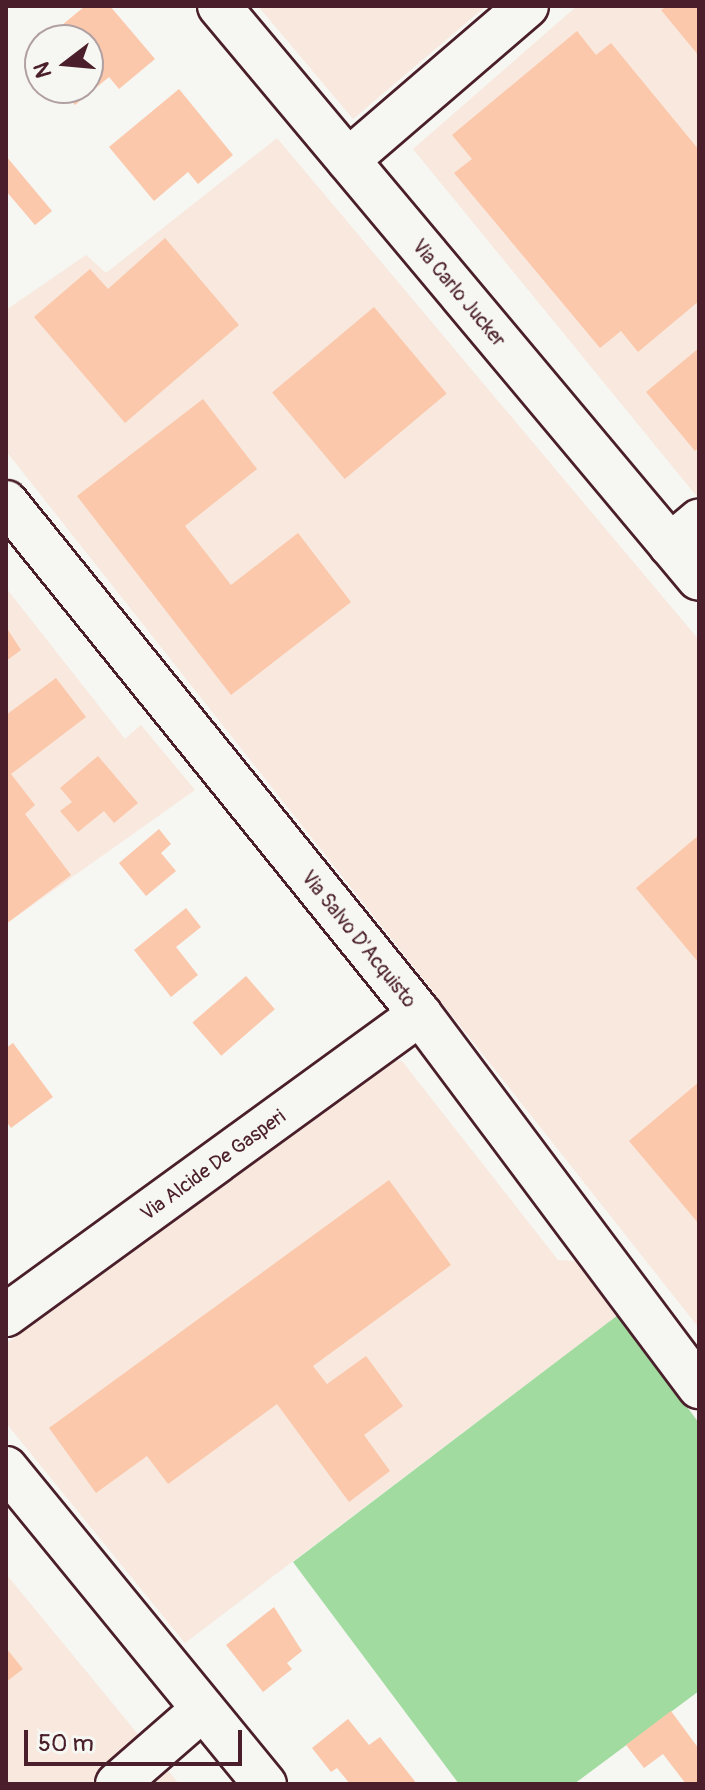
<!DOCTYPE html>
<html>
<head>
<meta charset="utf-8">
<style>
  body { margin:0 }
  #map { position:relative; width:705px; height:1790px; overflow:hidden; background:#f6f6f2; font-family:Pangolin,sans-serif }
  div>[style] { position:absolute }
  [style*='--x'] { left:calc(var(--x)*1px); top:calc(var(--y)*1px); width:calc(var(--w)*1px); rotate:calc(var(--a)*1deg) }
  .built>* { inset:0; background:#f8e8dd }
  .green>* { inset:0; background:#a2dba0 }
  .building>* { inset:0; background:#fbc8ab; transform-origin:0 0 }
  .roads { filter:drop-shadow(2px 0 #4a1f2b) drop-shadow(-2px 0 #4a1f2b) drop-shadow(0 2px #4a1f2b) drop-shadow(0 -2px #4a1f2b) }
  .minor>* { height:42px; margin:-21px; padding:0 21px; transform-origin:21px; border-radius:21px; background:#f6f6f2 }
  span { translate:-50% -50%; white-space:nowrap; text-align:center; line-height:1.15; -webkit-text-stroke:8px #f6f6f2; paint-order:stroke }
  .street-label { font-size:20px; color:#4a1f2b }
  .frame { position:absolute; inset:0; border:8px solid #4a1f2b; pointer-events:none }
  .north { position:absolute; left:24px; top:24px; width:80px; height:80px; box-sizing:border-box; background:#f6f6f2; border:2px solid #b1a0a2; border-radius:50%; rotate:254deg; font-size:22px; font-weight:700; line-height:32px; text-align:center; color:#4a1f2b }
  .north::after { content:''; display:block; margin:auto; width:28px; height:36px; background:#4a1f2b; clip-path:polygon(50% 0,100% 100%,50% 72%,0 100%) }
  .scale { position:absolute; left:24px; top:1730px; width:218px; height:36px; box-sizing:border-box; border:4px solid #4a1f2b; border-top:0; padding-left:10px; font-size:24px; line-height:28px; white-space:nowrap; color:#4a1f2b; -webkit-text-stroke:6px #f6f6f2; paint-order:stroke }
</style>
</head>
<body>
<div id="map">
  <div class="built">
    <i style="clip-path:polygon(258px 6px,486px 6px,353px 119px)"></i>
    <i style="clip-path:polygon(577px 6px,699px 6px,699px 499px,413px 149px)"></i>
    <i style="clip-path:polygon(277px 138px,699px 640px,699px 1328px,6px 451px,6px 310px,86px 255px,106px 273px)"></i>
    <i style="clip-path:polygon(6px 588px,125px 739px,141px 725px,195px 790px,6px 924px)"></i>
    <i style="clip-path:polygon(385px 1059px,402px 1061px,558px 1260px,576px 1261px,618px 1315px,185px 1643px,6px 1423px,6px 1344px)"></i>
    <i style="clip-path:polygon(6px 1574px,179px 1784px,6px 1784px)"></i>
  </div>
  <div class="green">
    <i style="clip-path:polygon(618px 1315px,699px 1423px,699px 1691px,574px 1784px,459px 1784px,293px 1562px)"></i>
  </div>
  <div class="building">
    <i style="clip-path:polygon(85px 6px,110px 6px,155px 59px,119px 89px,109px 77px,75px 105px,61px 88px,88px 88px,88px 40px,44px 40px)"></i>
    <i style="clip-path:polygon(667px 6px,699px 6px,699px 56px,661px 10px)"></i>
    <i style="clip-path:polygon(577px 31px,596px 55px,611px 43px,699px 150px,699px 301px,638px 352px,621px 331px,600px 348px,454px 173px,472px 159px,452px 135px)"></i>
    <i style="clip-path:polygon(179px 89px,233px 155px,198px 184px,188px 172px,154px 201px,109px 147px)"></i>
    <i style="clip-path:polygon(6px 156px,52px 211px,35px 225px,6px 191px)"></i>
    <i style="clip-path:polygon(165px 238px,239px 325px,125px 423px,34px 317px,90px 269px,108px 289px)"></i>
    <i style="left:374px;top:307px;width:113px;height:133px;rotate:50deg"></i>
    <i style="clip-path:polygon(699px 348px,699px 447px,695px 451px,646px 392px)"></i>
    <i style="clip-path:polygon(203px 399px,257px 469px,185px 526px,231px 585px,298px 533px,351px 602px,231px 695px,77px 496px)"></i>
    <i style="clip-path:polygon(6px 627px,21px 650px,6px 661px)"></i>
    <i style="clip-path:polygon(56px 678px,86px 717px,11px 774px,35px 805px,25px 814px,71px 875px,6px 924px,6px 715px)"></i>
    <i style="clip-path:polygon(98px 756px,138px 803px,114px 823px,104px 811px,78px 832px,60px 811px,72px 802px,60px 788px)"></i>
    <i style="clip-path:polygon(159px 829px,171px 844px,161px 853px,176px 871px,146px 896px,119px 863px)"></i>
    <i style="clip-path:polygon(699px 835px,699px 963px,636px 888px)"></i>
    <i style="clip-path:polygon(186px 908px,201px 927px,176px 947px,198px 975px,171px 997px,134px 950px)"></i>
    <i style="left:246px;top:976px;width:44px;height:71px;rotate:49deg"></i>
    <i style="clip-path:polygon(13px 1043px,53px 1097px,11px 1128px,6px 1121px,6px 1048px)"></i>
    <i style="clip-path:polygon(699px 1082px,699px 1224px,629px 1141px)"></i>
    <i style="clip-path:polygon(389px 1180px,451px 1265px,313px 1366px,327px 1384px,366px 1356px,403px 1406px,364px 1435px,390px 1471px,349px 1502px,277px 1404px,168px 1484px,147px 1456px,96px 1493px,49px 1428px)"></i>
    <i style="clip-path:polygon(274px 1607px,302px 1651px,287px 1663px,292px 1669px,263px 1692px,226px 1645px)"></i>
    <i style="clip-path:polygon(6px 1648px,23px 1669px,6px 1682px)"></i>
    <i style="clip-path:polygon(671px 1711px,699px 1749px,699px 1784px,686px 1784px,663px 1754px,644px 1768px,626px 1745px)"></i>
    <i style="clip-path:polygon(348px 1719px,369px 1745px,380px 1737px,417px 1784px,350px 1784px,337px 1768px,331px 1772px,312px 1748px)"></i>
  </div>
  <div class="roads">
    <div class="minor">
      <i style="--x:219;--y:6;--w:747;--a:50.05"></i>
      <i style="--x:348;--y:160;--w:236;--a:-40.7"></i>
      <i style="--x:6;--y:502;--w:658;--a:51.04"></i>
      <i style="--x:420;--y:1014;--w:466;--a:53.2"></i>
      <i style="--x:670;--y:545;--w:38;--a:-40"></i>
      <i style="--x:6;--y:1315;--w:512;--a:-36.02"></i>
      <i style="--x:6;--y:1468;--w:409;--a:50.7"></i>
      <i style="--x:117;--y:1784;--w:114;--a:-41.1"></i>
    </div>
  </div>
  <div class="street-label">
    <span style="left:459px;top:293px;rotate:50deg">Via Carlo Jucker</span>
    <span style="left:359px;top:939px;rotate:51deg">Via Salvo D'Acquisto</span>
    <span style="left:213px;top:1165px;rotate:-36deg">Via Alcide De Gasperi</span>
  </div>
  <div class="frame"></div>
  <div class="north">N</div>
  <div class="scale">50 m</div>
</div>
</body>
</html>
